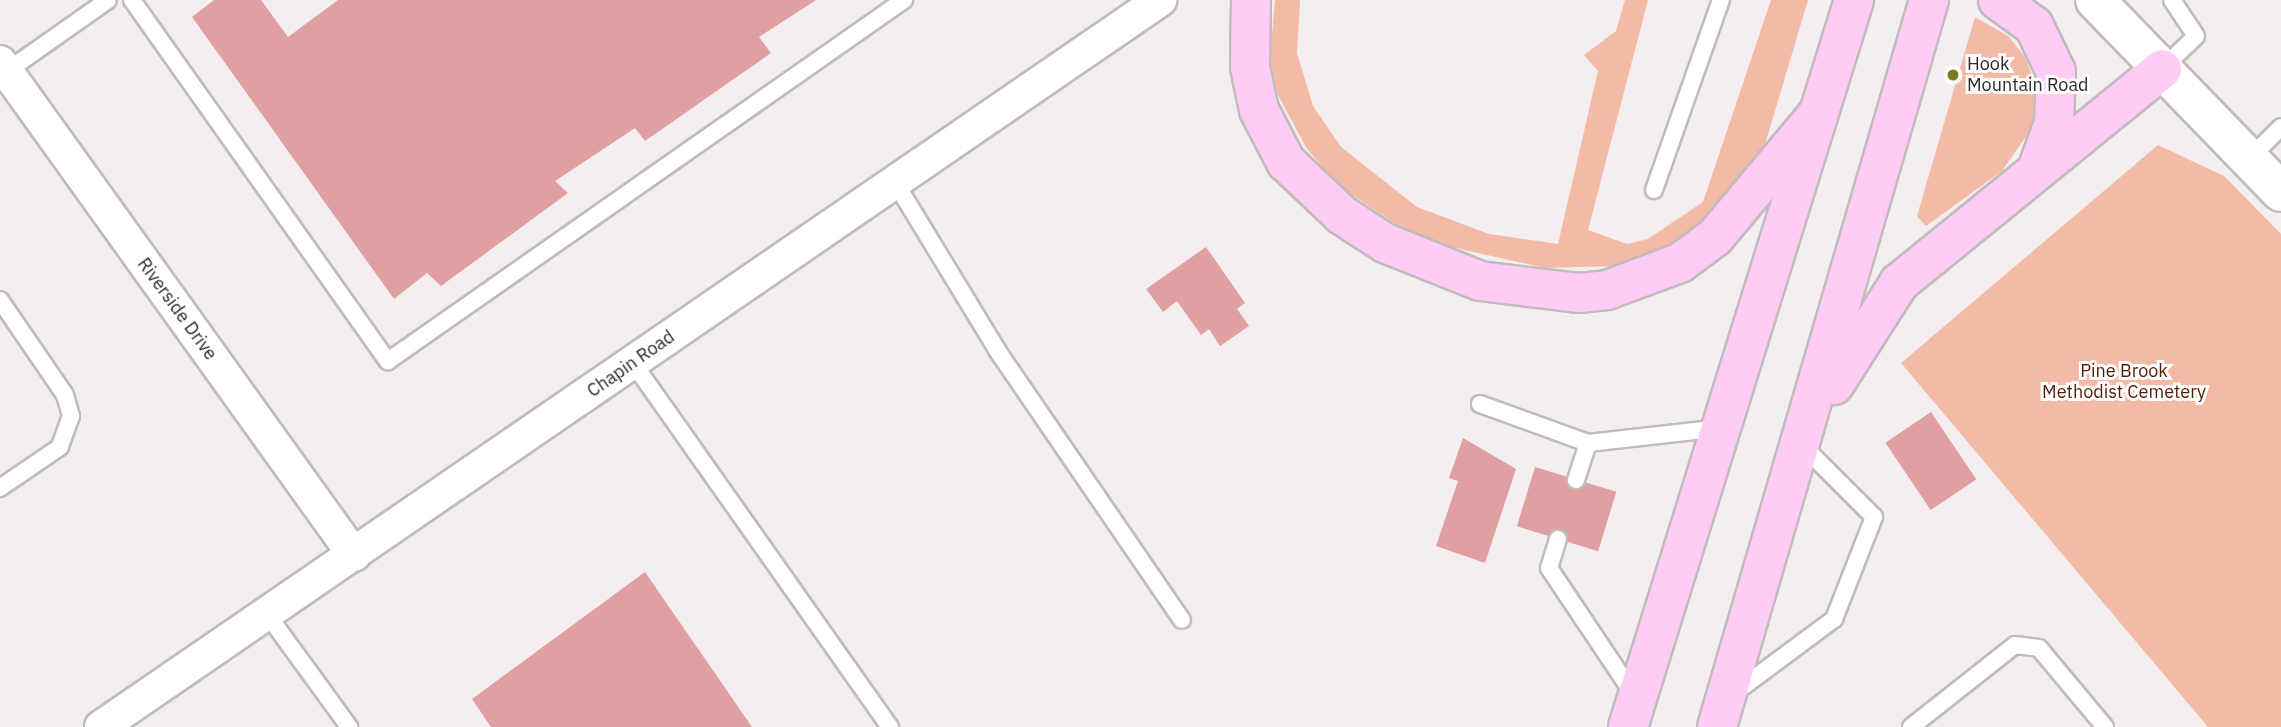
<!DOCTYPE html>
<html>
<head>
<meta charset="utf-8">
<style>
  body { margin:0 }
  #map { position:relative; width:2281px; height:727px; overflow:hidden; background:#f4eef0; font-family:"IBM Plex Sans",sans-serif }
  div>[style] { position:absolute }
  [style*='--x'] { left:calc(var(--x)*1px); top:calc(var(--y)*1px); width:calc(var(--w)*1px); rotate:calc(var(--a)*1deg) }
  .green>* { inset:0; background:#f3baa5 }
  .building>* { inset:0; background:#e09fa0; transform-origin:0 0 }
  .roads { filter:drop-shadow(2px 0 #c1bbbd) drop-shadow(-2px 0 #c1bbbd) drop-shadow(0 2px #c1bbbd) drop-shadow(0 -2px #c1bbbd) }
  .service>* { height:16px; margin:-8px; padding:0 8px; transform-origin:8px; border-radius:8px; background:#fff }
  .minor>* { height:32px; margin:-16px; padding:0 16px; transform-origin:16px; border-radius:16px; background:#fff }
  .secondary>* { height:38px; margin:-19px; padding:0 19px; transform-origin:19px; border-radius:19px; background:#fff }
  .trunk>* { height:38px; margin:-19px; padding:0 19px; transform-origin:19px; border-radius:19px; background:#feccf4 }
  .dots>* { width:19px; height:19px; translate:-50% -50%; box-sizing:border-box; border:4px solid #fff; border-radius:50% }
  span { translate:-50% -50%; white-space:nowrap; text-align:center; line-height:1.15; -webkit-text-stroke:6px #fff; paint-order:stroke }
  .poi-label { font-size:18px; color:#2d2b2b }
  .left { translate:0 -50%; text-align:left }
  .street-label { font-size:18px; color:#2d2b2b }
  .park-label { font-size:18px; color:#531e07 }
</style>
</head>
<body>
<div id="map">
  <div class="green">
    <i style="clip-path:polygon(1275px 0,1300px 0,1297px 53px,1313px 106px,1341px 147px,1417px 207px,1489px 234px,1558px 244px,1598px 71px,1584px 55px,1616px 31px,1625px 0,1648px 0,1588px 230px,1627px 244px,1648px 239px,1703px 202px,1771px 0,1808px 0,1761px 158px,1717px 211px,1664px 253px,1616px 266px,1545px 268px,1420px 240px,1339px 186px,1307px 149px,1278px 95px,1270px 59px)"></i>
    <i style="clip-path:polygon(1975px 17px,2008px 36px,2025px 57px,2034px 81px,2036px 122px,2002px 171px,1926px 226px,1917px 216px)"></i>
    <i style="clip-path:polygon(2158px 145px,2224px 176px,2281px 234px,2281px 727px,2208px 727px,1901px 363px)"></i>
  </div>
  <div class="building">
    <i style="clip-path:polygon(214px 0,261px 0,288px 37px,338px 0,816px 0,759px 37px,771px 53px,645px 141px,635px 128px,555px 181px,568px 193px,441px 286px,427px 273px,394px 299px,192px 17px)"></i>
    <i style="clip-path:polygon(1206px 247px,1245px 303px,1237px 309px,1249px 326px,1220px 346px,1209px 329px,1201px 335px,1177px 301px,1163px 312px,1146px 289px)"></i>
    <i style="left:1931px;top:412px;width:81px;height:55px;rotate:56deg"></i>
    <i style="clip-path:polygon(1463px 438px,1516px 469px,1485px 563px,1436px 546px,1458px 481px,1449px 478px)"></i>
    <i style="left:1535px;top:467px;width:85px;height:62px;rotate:17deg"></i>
    <i style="clip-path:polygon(645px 572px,752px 727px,491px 727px,472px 699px)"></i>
  </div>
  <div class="roads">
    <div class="service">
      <i style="--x:132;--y:0;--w:443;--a:54.7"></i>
      <i style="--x:388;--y:361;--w:630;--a:-34.98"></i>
      <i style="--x:2162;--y:69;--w:47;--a:-44.1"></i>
      <i style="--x:2196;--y:36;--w:43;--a:-123.7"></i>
      <i style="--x:7;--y:71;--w:123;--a:-35.1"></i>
      <i style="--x:2249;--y:159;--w:45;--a:-45"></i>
      <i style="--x:895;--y:182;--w:197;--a:58.7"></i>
      <i style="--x:997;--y:350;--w:327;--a:55.6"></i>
      <i style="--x:1654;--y:190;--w:201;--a:-70.6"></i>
      <i style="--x:0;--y:300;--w:115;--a:55.6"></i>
      <i style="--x:65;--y:395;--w:22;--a:74"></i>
      <i style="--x:71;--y:416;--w:33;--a:110"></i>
      <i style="--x:60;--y:447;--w:73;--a:145.7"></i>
      <i style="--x:633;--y:363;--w:446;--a:54.8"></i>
      <i style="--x:1480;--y:404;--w:115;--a:19.9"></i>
      <i style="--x:1576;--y:480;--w:39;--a:-72"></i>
      <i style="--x:1588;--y:443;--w:134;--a:-6.4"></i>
      <i style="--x:1558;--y:539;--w:30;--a:107"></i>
      <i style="--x:1549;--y:568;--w:153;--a:56.2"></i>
      <i style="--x:267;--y:614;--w:140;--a:54"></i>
      <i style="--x:1733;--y:694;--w:126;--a:-36.6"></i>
      <i style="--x:1834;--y:619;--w:110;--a:-68.6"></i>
      <i style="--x:1874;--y:517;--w:102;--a:-135"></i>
      <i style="--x:1911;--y:727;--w:132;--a:-38.3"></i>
      <i style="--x:2015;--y:645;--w:24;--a:7"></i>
      <i style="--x:2039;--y:648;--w:103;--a:50.1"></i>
    </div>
    <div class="minor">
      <i style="--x:0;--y:62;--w:607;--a:54.32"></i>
      <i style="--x:101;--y:727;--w:1285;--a:-34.47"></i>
    </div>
    <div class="secondary">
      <i style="--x:2095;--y:0;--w:267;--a:45.9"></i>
    </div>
    <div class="trunk">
      <i style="--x:1251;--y:0;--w:67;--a:90.9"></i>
      <i style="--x:1250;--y:67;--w:44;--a:78.2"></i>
      <i style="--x:1259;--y:110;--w:59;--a:62.6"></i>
      <i style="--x:1286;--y:162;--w:77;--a:43.4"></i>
      <i style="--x:1342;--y:215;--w:51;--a:33.1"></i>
      <i style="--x:1385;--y:243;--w:102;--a:21.8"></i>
      <i style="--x:1480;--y:281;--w:100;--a:6.9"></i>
      <i style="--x:1579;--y:293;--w:28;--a:-6"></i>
      <i style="--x:1607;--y:290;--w:78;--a:-20.3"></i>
      <i style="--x:1680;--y:263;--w:44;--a:-36.6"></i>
      <i style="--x:1715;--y:237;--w:160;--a:-50.1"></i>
      <i style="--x:1998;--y:0;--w:44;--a:35.8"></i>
      <i style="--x:2034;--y:26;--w:51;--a:64.4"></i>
      <i style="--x:2056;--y:72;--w:51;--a:92.2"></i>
      <i style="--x:2054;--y:123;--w:50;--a:109.9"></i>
      <i style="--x:1834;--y:385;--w:121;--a:-57.5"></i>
      <i style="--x:1899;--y:283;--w:339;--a:-39.1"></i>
      <i style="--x:1628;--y:727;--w:761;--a:-72.73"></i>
      <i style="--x:1717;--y:727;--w:757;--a:-73.74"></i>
    </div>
  </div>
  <div class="dots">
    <i style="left:1953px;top:75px;background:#7b7b23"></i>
  </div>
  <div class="poi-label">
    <span class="left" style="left:1967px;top:75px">Hook<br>Mountain Road</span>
  </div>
  <div class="street-label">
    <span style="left:177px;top:309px;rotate:54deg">Riverside Drive</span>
    <span style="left:631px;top:364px;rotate:-35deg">Chapin Road</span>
  </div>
  <div class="park-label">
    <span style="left:2124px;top:382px">Pine Brook<br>Methodist Cemetery</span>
  </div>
</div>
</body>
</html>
